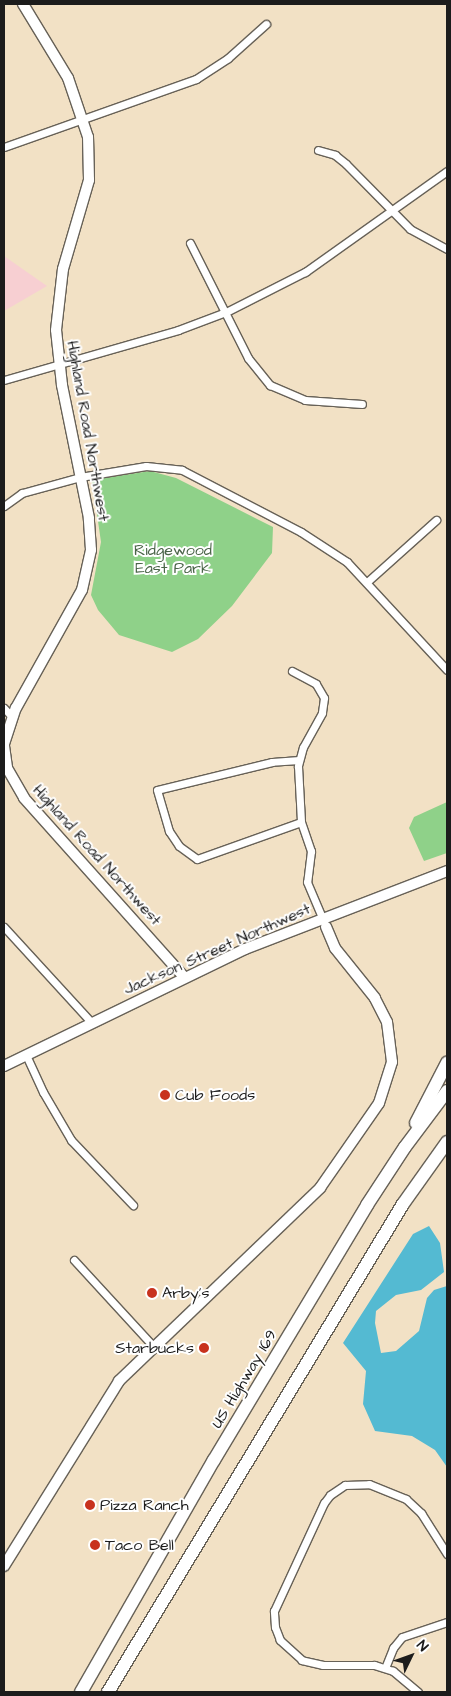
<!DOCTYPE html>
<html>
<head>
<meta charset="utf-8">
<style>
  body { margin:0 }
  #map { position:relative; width:451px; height:1696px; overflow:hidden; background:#f2e1c5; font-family:"Architects Daughter",sans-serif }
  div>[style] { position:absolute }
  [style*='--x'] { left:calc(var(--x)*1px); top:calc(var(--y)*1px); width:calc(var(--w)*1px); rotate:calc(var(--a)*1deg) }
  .built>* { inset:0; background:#f7cfd2 }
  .green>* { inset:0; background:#8fd189 }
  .water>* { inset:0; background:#54bad2 }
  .roads { filter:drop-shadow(1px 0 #676157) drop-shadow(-1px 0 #676157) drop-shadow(0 1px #676157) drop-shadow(0 -1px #676157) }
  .street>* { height:7px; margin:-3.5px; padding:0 3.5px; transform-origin:3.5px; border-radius:3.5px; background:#fff }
  .secondary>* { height:10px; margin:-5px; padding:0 5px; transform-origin:5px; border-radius:5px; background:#fff }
  .highway>* { height:12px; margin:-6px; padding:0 6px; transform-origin:6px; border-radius:6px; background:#fff }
  .dots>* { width:14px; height:14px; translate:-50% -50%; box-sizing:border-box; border:2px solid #fff; border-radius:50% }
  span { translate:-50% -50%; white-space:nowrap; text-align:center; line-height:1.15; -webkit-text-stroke:4px #fff; paint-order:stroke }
  .street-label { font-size:16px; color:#1c1c1c }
  .park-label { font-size:16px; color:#4a6448 }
  .poi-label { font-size:16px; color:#1c1c1c }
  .left { translate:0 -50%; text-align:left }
  .right { translate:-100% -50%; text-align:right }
  .frame { position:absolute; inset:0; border:5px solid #1c1c1c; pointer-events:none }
  .north { position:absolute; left:386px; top:1631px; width:50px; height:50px; -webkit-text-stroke:4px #fff; paint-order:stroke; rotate:48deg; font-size:14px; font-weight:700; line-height:20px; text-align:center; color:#1c1c1c }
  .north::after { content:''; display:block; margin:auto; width:18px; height:22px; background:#1c1c1c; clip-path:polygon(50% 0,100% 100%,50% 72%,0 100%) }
</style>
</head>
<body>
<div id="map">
  <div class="built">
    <i style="clip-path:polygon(4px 256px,47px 286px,4px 311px)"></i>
  </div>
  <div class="green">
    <i style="clip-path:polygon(150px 471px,176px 478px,273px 527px,272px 553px,232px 606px,198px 639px,172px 652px,119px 635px,98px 610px,91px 595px,101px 542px,92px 480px)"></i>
    <i style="clip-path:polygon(447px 802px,447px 853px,424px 861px,409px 828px,414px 817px)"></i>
  </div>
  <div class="water">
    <i style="clip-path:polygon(429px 1226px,440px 1243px,444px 1272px,421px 1290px,396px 1295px,376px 1311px,375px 1323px,381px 1353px,396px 1351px,419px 1331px,427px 1298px,434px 1290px,447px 1286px,447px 1467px,435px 1450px,412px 1436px,375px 1431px,363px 1404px,366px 1371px,343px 1343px,413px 1234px)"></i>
  </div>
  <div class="roads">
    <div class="street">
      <i style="--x:4;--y:147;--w:204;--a:-19.5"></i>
      <i style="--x:196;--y:79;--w:38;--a:-33"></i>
      <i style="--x:228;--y:58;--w:51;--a:-41.8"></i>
      <i style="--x:318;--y:150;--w:18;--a:16"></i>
      <i style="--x:335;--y:155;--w:14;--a:39"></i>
      <i style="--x:346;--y:164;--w:91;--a:45.4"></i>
      <i style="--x:410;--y:229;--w:42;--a:28.4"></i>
      <i style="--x:190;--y:243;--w:129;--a:63.2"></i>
      <i style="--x:248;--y:358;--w:35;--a:51"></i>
      <i style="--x:270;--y:385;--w:38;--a:23"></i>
      <i style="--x:305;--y:400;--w:57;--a:4"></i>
      <i style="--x:4;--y:380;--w:181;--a:-16"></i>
      <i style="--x:178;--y:330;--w:51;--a:-20.6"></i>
      <i style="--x:226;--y:312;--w:89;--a:-26.9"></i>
      <i style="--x:305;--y:272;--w:174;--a:-35.4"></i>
      <i style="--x:4;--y:506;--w:22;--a:-36"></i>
      <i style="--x:22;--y:493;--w:60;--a:-15.4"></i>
      <i style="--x:80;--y:477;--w:67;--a:-9.5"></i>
      <i style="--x:146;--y:466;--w:36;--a:6"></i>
      <i style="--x:182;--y:470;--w:134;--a:27.5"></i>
      <i style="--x:301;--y:532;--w:55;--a:33.1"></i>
      <i style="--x:347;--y:562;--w:147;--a:47.2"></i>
      <i style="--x:367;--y:582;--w:93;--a:-41.9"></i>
      <i style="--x:292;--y:671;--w:27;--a:28"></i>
      <i style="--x:316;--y:684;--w:16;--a:60"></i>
      <i style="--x:324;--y:698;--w:15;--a:98"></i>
      <i style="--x:322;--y:713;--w:39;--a:119"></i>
      <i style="--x:303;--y:747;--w:20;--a:105"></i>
      <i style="--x:298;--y:766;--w:56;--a:86.9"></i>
      <i style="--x:301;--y:822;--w:31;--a:71"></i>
      <i style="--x:311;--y:851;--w:31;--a:97"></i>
      <i style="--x:307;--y:882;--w:43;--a:67"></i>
      <i style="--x:4;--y:708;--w:12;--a:48"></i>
      <i style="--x:299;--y:760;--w:27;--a:176"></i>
      <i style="--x:272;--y:762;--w:118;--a:166.3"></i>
      <i style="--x:157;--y:790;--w:43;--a:73.7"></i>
      <i style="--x:169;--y:831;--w:18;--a:56"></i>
      <i style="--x:179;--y:846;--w:22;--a:36"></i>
      <i style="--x:197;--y:859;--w:110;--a:-19.6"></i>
      <i style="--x:4;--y:927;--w:129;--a:47.5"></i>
      <i style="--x:26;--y:1055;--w:41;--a:65.3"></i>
      <i style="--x:43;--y:1092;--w:56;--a:59.7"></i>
      <i style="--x:71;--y:1140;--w:90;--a:46.4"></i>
      <i style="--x:74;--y:1260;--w:118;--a:47.4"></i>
      <i style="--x:385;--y:1668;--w:22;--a:-68"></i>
      <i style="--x:393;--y:1648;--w:14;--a:-51"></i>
      <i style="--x:402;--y:1637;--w:47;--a:-18.4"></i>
      <i style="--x:418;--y:1692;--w:33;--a:-140"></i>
      <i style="--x:393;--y:1671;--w:20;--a:-162"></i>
      <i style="--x:374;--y:1665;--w:51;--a:180"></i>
      <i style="--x:323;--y:1665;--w:22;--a:-167"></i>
      <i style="--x:302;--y:1660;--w:30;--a:-138"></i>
      <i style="--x:280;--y:1640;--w:14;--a:-111"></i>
      <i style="--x:275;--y:1627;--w:16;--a:-94"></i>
      <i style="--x:274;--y:1611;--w:119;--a:-65.2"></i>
      <i style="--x:324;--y:1503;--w:10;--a:-53"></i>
      <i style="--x:330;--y:1495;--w:18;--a:-34"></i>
      <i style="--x:345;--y:1485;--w:24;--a:-2"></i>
      <i style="--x:369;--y:1484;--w:40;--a:22"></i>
      <i style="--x:406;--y:1499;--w:21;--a:43"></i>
      <i style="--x:421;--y:1513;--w:49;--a:57.6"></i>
    </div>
    <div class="secondary">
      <i style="--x:4;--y:744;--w:38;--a:-72"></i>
      <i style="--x:16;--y:708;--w:135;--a:-60.8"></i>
      <i style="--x:82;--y:590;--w:41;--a:-77.3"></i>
      <i style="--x:91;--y:550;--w:32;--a:-94"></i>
      <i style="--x:89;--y:518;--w:136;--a:-101.5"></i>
      <i style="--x:62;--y:385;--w:55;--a:-96.2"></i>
      <i style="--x:56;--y:330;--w:61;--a:-83.5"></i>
      <i style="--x:63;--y:269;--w:93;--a:-73.7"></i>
      <i style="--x:89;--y:180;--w:43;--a:-91.3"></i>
      <i style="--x:88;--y:137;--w:62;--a:-108.7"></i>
      <i style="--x:68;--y:78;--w:87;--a:-121.3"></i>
      <i style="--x:4;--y:746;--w:22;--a:82"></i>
      <i style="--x:7;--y:768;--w:34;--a:60"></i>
      <i style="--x:24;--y:798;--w:240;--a:48.2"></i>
      <i style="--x:4;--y:1066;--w:268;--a:-25.9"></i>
      <i style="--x:245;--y:949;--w:217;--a:-21.1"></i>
      <i style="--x:4;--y:1566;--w:218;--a:-58.1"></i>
      <i style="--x:119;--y:1381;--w:279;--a:-43.8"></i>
      <i style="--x:320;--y:1188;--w:103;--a:-55.2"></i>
      <i style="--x:379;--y:1103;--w:43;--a:-72.4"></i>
      <i style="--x:392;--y:1062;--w:40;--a:-97.1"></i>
      <i style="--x:387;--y:1022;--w:27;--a:-117"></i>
      <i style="--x:375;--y:998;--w:64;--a:-128.7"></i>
      <i style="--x:335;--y:948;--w:23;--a:-113"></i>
    </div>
    <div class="highway">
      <i style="--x:416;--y:1123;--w:68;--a:-62.7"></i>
      <i style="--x:81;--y:1692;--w:267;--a:-60.2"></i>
      <i style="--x:214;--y:1460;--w:297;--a:-59"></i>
      <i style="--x:367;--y:1205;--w:69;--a:-56.8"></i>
      <i style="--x:405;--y:1147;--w:70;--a:-53.1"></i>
      <i style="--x:108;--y:1692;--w:570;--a:-58.85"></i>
      <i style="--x:403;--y:1204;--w:76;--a:-54.6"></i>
    </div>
  </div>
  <div class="dots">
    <i style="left:165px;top:1095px;background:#c8321e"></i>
    <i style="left:152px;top:1293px;background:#c8321e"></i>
    <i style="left:204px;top:1348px;background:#c8321e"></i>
    <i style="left:90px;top:1505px;background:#c8321e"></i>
    <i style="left:95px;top:1545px;background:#c8321e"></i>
  </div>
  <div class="street-label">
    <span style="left:88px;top:431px;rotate:80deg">Highland Road Northwest</span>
    <span style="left:97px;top:855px;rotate:48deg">Highland Road Northwest</span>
    <span style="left:217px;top:949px;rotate:-24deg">Jackson Street Northwest</span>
    <span style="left:244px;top:1379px;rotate:-59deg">US Highway 169</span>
  </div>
  <div class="park-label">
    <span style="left:173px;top:559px">Ridgewood<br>East Park</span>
  </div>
  <div class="poi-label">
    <span class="left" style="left:175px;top:1095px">Cub Foods</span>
    <span class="left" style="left:162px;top:1293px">Arby's</span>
    <span class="right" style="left:194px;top:1348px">Starbucks</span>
    <span class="left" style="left:100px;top:1505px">Pizza Ranch</span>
    <span class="left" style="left:105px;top:1545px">Taco Bell</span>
  </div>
  <div class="frame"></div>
  <div class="north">N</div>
</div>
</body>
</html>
